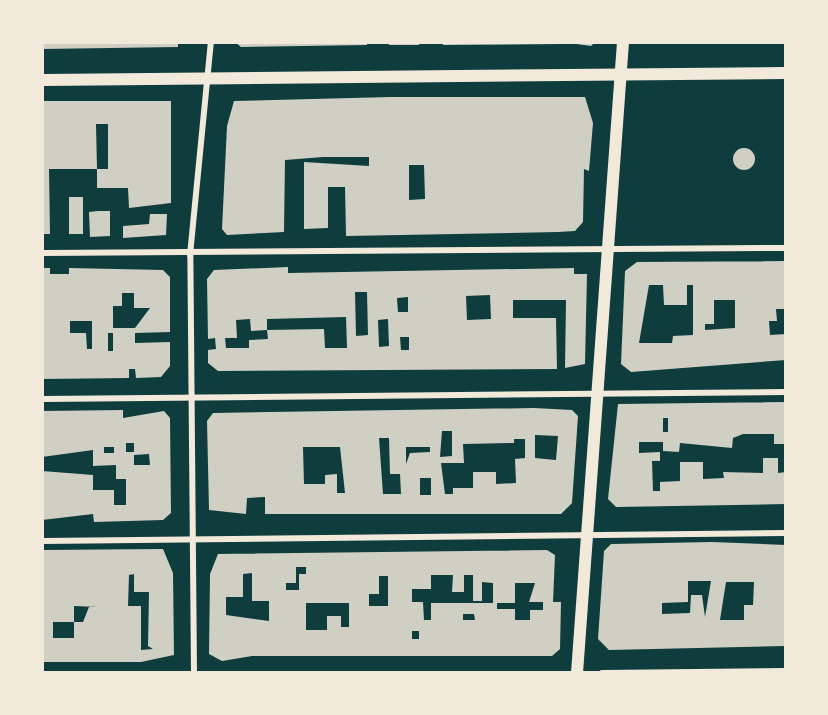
<!DOCTYPE html>
<html>
<head>
<meta charset="utf-8">
<style>
  body { margin:0 }
  #map { position:relative; width:828px; height:715px; overflow:hidden; background:#0f3d3e; font-family:"IBM Plex Serif",serif }
  div>[style] { position:absolute }
  [style*='--x'] { left:calc(var(--x)*1px); top:calc(var(--y)*1px); width:calc(var(--w)*1px); rotate:calc(var(--a)*1deg) }
  .building>* { inset:0; background:#cfcfc3; transform-origin:0 0 }
  .round { border-radius:50% }
  .minor>* { height:6px; margin:-3px; padding:0 3px; transform-origin:3px; border-radius:3px; background:#f1e9da }
  .secondary>* { height:12px; margin:-6px; padding:0 6px; transform-origin:6px; border-radius:6px; background:#f1e9da }
  span { translate:-50% -50%; white-space:nowrap; text-align:center; line-height:1.15; -webkit-text-stroke:6px #f1e9da; paint-order:stroke }
  .frame { position:absolute; inset:0; border:44px solid #f1e9da; pointer-events:none }
</style>
</head>
<body>
<div id="map">
  <div class="building">
    <i style="clip-path:polygon(42px 42px,178px 42px,178px 47px,42px 49px)"></i>
    <i style="clip-path:polygon(235px 42px,367px 42px,367px 45px,241px 47px)"></i>
    <i style="left:389px;top:42px;width:30px;height:3px"></i>
    <i style="clip-path:polygon(443px 42px,561px 42px,561px 44px,443px 45px)"></i>
    <i style="clip-path:polygon(562px 42px,595px 42px,591px 46px)"></i>
    <i style="clip-path:polygon(evenodd,391px 97px,585px 97px,593px 123px,589px 171px,584px 169px,583px 222px,575px 231px,558px 232px,346px 236px,345px 187px,328px 187px,328px 228px,304px 229px,304px 162px,369px 166px,369px 157px,323px 157px,285px 160px,284px 232px,227px 235px,222px 229px,227px 126px,234px 101px,391px 97px,409px 165px,424px 165px,425px 199px,409px 200px,409px 165px)"></i>
    <i style="clip-path:polygon(42px 101px,171px 101px,171px 203px,129px 208px,128px 188px,97px 188px,97px 169px,108px 169px,108px 124px,96px 124px,97px 169px,49px 169px,50px 234px,42px 234px)"></i>
    <i class="round" style="left:733px;top:148px;width:22px;height:22px"></i>
    <i style="left:69px;top:197px;width:14px;height:37px"></i>
    <i style="clip-path:polygon(98px 211px,110px 211px,110px 236px,90px 237px,89px 212px)"></i>
    <i style="clip-path:polygon(150px 214px,167px 214px,166px 235px,123px 238px,123px 226px,149px 224px)"></i>
    <i style="clip-path:polygon(evenodd,786px 261px,786px 309px,776px 309px,777px 321px,769px 321px,770px 335px,786px 334px,786px 360px,631px 372px,621px 364px,625px 271px,637px 262px,786px 261px,649px 285px,663px 285px,664px 305px,687px 305px,687px 285px,693px 285px,693px 335px,673px 336px,672px 343px,639px 343px,649px 285px,786px 261px,714px 300px,735px 300px,735px 328px,705px 330px,705px 324px,714px 324px,714px 300px)"></i>
    <i style="clip-path:polygon(evenodd,288px 267px,288px 273px,574px 268px,574px 274px,587px 274px,585px 364px,565px 368px,566px 300px,513px 300px,513px 318px,556px 318px,557px 369px,218px 371px,208px 363px,208px 350px,216px 349px,215px 338px,208px 339px,207px 279px,214px 270px,288px 267px,355px 292px,367px 292px,368px 335px,356px 336px,355px 292px,288px 267px,490px 295px,491px 319px,467px 320px,466px 296px,490px 295px,288px 267px,408px 297px,408px 312px,398px 312px,397px 298px,408px 297px,288px 267px,346px 317px,347px 348px,325px 348px,324px 329px,267px 330px,268px 339px,249px 340px,249px 348px,226px 348px,225px 338px,237px 338px,236px 320px,250px 319px,251px 331px,267px 330px,267px 319px,346px 317px,288px 267px,388px 319px,389px 346px,379px 347px,378px 320px,388px 319px,288px 267px,400px 337px,409px 337px,409px 350px,401px 350px,400px 337px)"></i>
    <i style="clip-path:polygon(evenodd,42px 268px,50px 268px,50px 274px,69px 274px,69px 268px,163px 270px,170px 277px,170px 332px,135px 333px,135px 343px,170px 342px,170px 366px,161px 377px,136px 378px,135px 369px,129px 369px,129px 378px,42px 379px,42px 268px,122px 293px,134px 293px,134px 308px,150px 308px,135px 328px,113px 328px,113px 306px,122px 306px,122px 293px,42px 268px,70px 321px,92px 321px,92px 349px,87px 349px,86px 333px,70px 333px,70px 321px,42px 268px,108px 333px,113px 333px,113px 351px,108px 351px,108px 333px)"></i>
    <i style="clip-path:polygon(evenodd,786px 402px,786px 453px,784px 444px,774px 444px,774px 434px,743px 434px,733px 438px,732px 448px,680px 443px,679px 452px,663px 451px,663px 442px,639px 442px,639px 453px,660px 452px,660px 461px,652px 461px,653px 491px,660px 491px,660px 482px,680px 481px,680px 462px,703px 462px,703px 479px,724px 478px,723px 472px,763px 473px,763px 458px,778px 458px,778px 473px,786px 472px,786px 504px,616px 507px,608px 499px,618px 404px,786px 402px,663px 418px,668px 418px,668px 432px,663px 432px,663px 418px)"></i>
    <i style="clip-path:polygon(evenodd,534px 408px,572px 410px,578px 416px,572px 503px,561px 514px,265px 514px,265px 497px,247px 498px,246px 514px,209px 510px,207px 421px,213px 413px,534px 408px,442px 431px,452px 431px,452px 456px,440px 457px,442px 431px,534px 408px,535px 435px,558px 436px,556px 460px,535px 458px,535px 435px,534px 408px,379px 438px,389px 438px,390px 474px,400px 474px,401px 494px,383px 494px,379px 438px,534px 408px,514px 439px,525px 439px,525px 458px,515px 459px,516px 483px,496px 484px,496px 472px,473px 472px,473px 488px,453px 488px,453px 494px,445px 494px,441px 463px,464px 463px,463px 444px,514px 443px,514px 439px,534px 408px,303px 447px,340px 447px,345px 493px,337px 493px,337px 474px,325px 475px,325px 484px,304px 484px,303px 447px,534px 408px,406px 447px,430px 447px,430px 452px,410px 453px,406px 464px,406px 447px,534px 408px,420px 478px,431px 478px,431px 495px,420px 495px,420px 478px)"></i>
    <i style="clip-path:polygon(evenodd,123px 410px,123px 418px,164px 411px,170px 418px,171px 513px,163px 520px,94px 522px,93px 514px,42px 520px,42px 471px,93px 475px,93px 490px,114px 490px,114px 505px,126px 505px,126px 479px,116px 479px,116px 465px,93px 466px,93px 450px,42px 457px,42px 411px,123px 410px,126px 443px,134px 443px,134px 452px,126px 452px,126px 443px,123px 410px,104px 447px,114px 447px,114px 453px,104px 453px,104px 447px,123px 410px,149px 454px,150px 465px,134px 465px,134px 455px,149px 454px)"></i>
    <i style="clip-path:polygon(evenodd,712px 542px,786px 545px,786px 646px,609px 650px,598px 639px,604px 551px,611px 544px,712px 542px,688px 581px,711px 581px,705px 617px,702px 595px,691px 595px,690px 613px,662px 614px,662px 603px,688px 602px,688px 581px,712px 542px,726px 582px,754px 582px,753px 605px,744px 605px,744px 620px,720px 620px,726px 582px)"></i>
    <i style="clip-path:polygon(evenodd,163px 549px,173px 573px,174px 655px,141px 662px,42px 662px,42px 550px,163px 549px,134px 574px,134px 592px,149px 592px,148px 646px,153px 649px,141px 650px,141px 606px,128px 606px,129px 575px,134px 574px,163px 549px,74px 606px,98px 607px,89px 607px,83px 622px,74px 622px,74px 638px,53px 638px,53px 622px,74px 622px,74px 606px)"></i>
    <i style="clip-path:polygon(evenodd,547px 550px,555px 555px,553px 602px,561px 602px,560px 649px,552px 656px,252px 656px,222px 661px,209px 654px,210px 574px,218px 554px,547px 550px,296px 567px,306px 567px,306px 574px,299px 574px,299px 590px,286px 590px,286px 583px,296px 583px,296px 567px,547px 550px,252px 573px,252px 601px,269px 601px,269px 621px,226px 615px,226px 597px,243px 597px,243px 574px,252px 573px,547px 550px,431px 575px,453px 575px,452px 592px,464px 592px,464px 575px,473px 575px,473px 601px,482px 601px,482px 582px,493px 583px,493px 603px,431px 603px,431px 620px,424px 620px,423px 602px,412px 602px,412px 589px,431px 589px,431px 575px,547px 550px,379px 576px,388px 576px,388px 606px,369px 606px,369px 594px,379px 594px,379px 576px,547px 550px,515px 583px,535px 583px,529px 602px,543px 602px,543px 610px,530px 610px,530px 620px,515px 620px,515px 609px,497px 609px,497px 603px,515px 603px,515px 583px,547px 550px,306px 603px,349px 603px,349px 627px,341px 627px,341px 616px,327px 616px,327px 630px,306px 630px,306px 603px,547px 550px,463px 614px,474px 614px,475px 620px,463px 620px,463px 614px,547px 550px,412px 631px,419px 631px,419px 639px,412px 639px,412px 631px)"></i>
  </div>
  <div class="minor">
    <i style="--x:42;--y:253;--w:744;--a:-0.39"></i>
    <i style="--x:42;--y:399;--w:744;--a:-0.54"></i>
    <i style="--x:42;--y:541;--w:744;--a:-0.62"></i>
    <i style="--x:194;--y:673;--w:418;--a:-90.5"></i>
    <i style="--x:190;--y:255;--w:214;--a:-84.4"></i>
    <i style="--x:602;--y:673;--w:184;--a:-0.6"></i>
  </div>
  <div class="secondary">
    <i style="--x:42;--y:80;--w:744;--a:-0.54"></i>
    <i style="--x:577;--y:673;--w:633;--a:-85.83"></i>
  </div>
  <div class="frame"></div>
</div>
</body>
</html>
